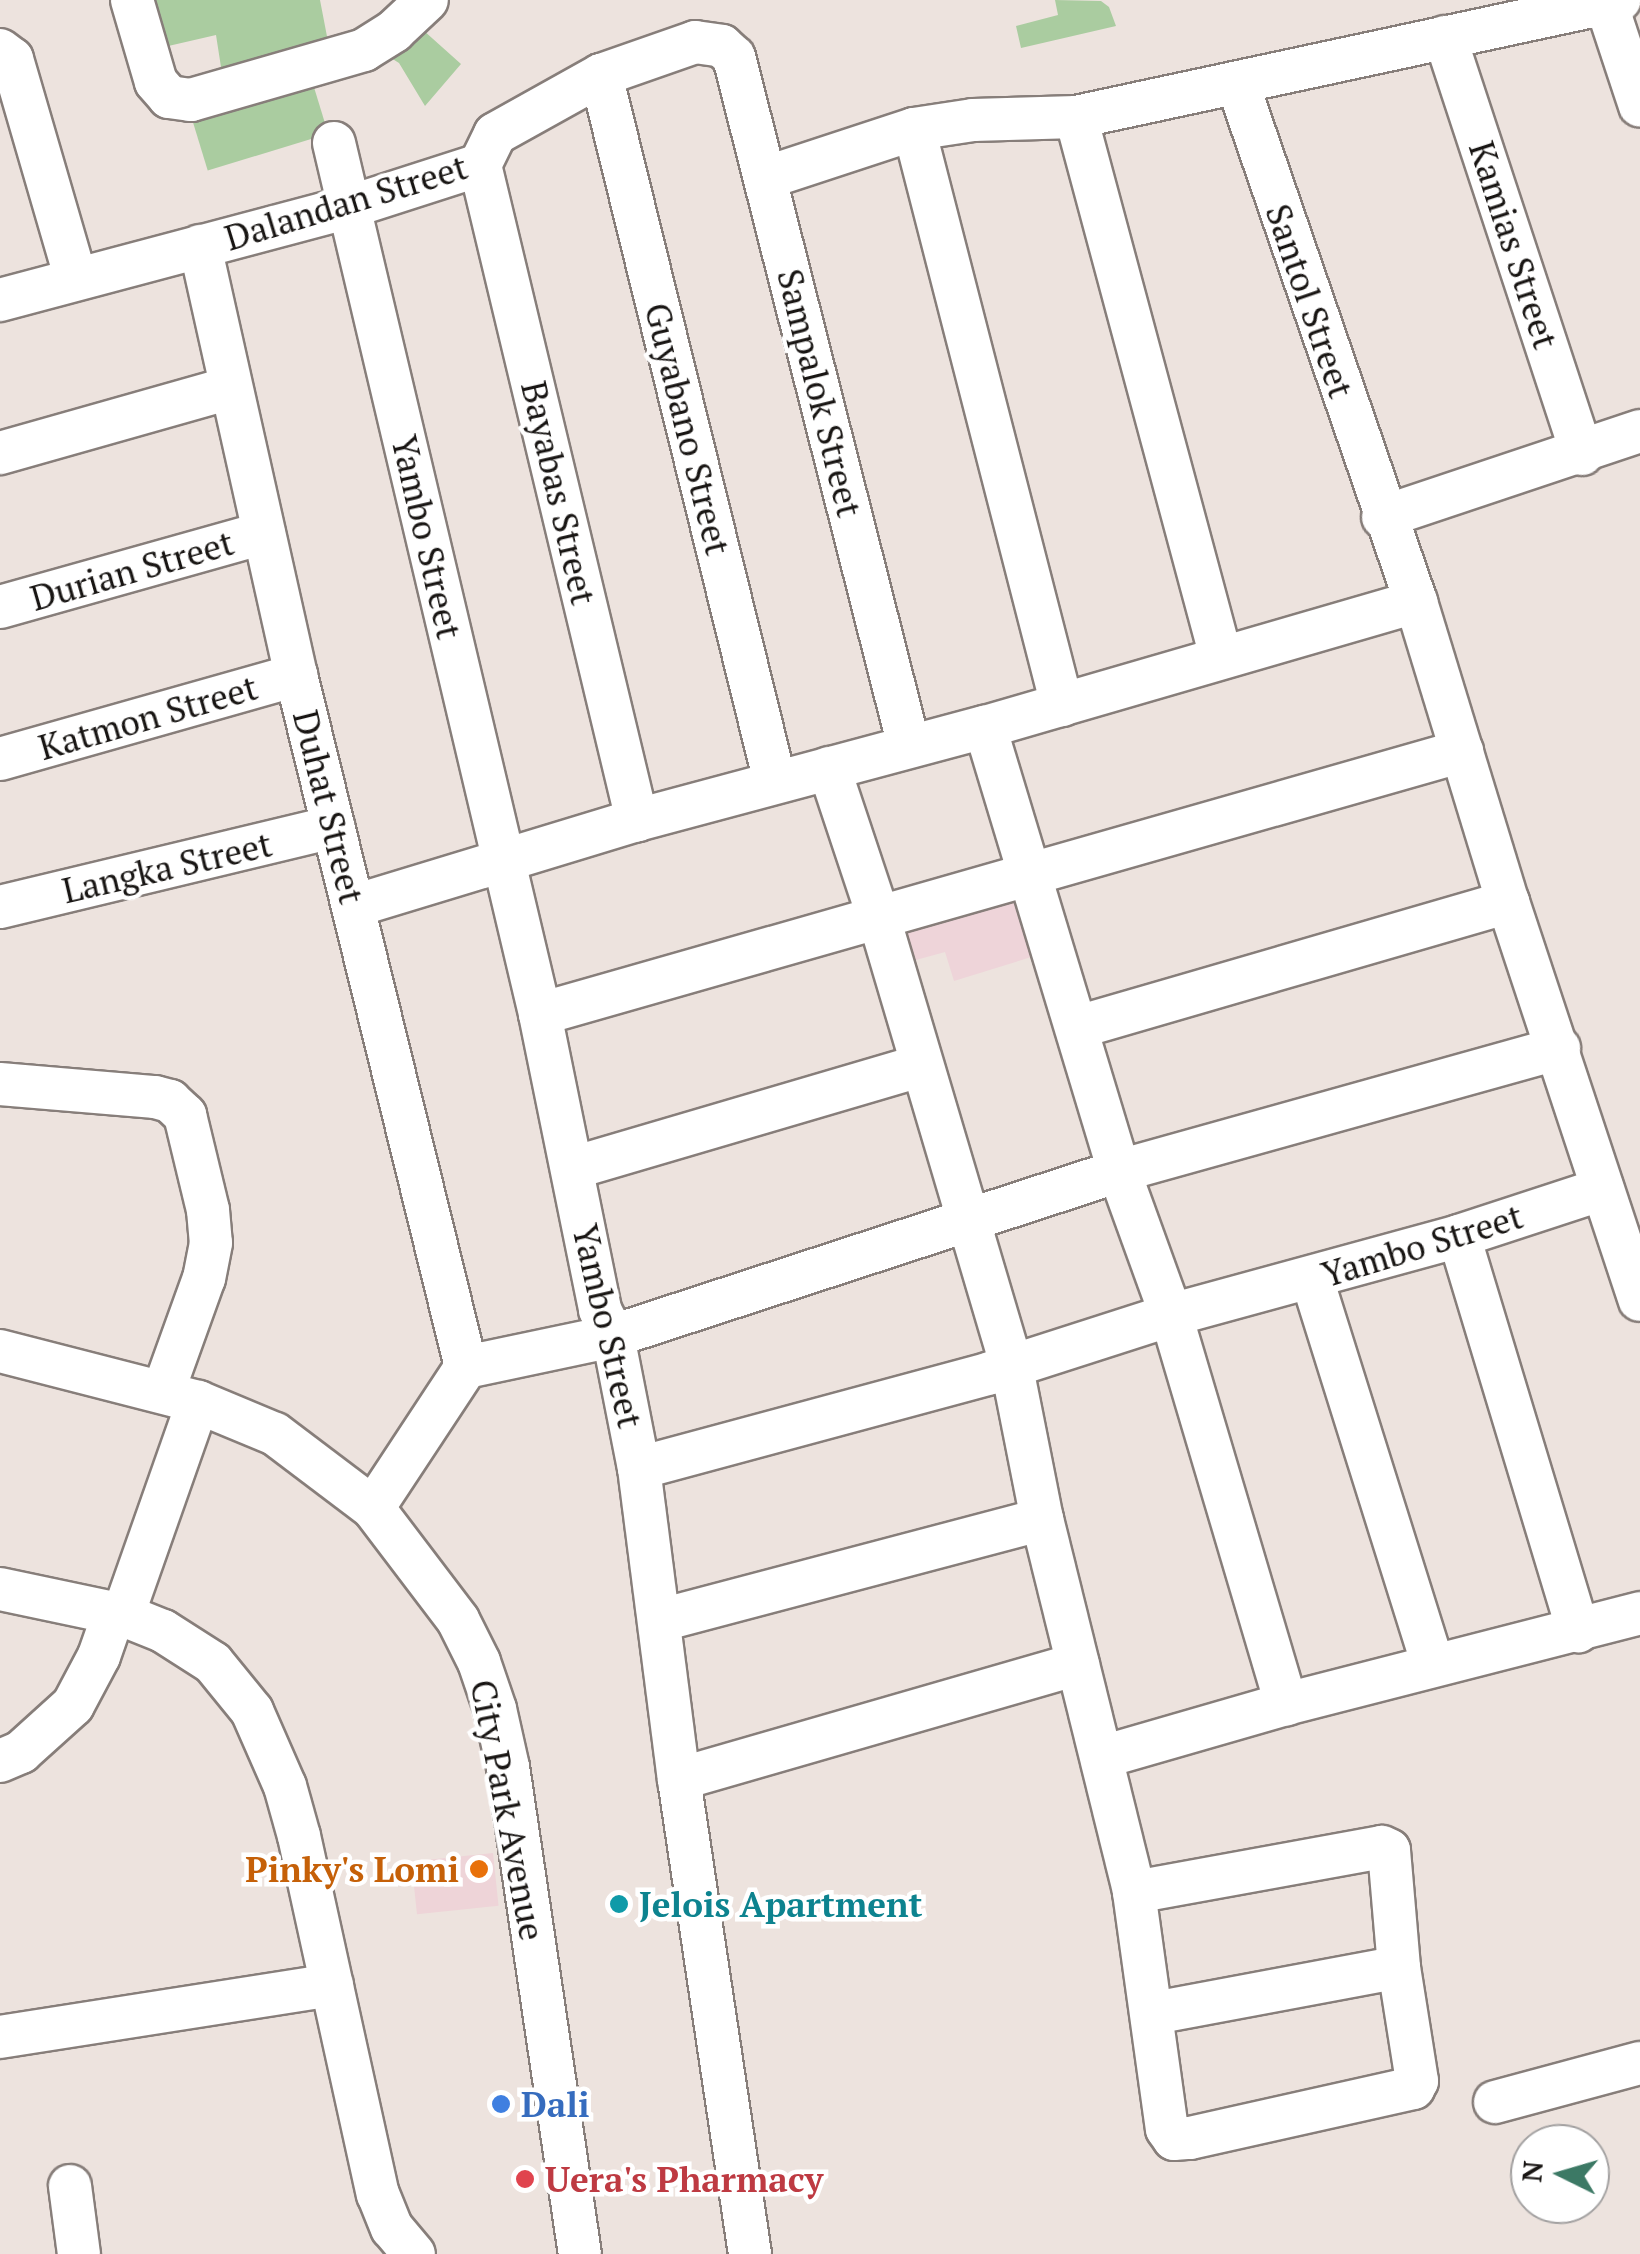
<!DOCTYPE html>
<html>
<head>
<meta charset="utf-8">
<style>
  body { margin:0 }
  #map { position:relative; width:1640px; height:2254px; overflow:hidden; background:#ede3de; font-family:"PT Serif",serif }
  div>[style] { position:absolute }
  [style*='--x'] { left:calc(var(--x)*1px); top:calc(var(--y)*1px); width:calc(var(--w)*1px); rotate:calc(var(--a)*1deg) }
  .commercial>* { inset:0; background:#eed4d8; transform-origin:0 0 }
  .industrial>* { inset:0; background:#eed4d9 }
  .green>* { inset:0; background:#aacca0; transform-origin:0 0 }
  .roads { filter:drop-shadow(2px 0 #877e7a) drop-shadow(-2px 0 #877e7a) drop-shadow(0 2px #877e7a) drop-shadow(0 -2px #877e7a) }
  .minor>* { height:42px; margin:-21px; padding:0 21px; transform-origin:21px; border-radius:21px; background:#fff }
  .dots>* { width:28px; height:28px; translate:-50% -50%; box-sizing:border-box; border:5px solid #fff; border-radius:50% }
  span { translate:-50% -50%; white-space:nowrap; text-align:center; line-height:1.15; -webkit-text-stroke:9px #fff; paint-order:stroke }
  .street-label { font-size:35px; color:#181513 }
  .food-label { font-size:35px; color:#c56008; font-weight:700 }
  .right { translate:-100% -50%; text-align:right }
  .culture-label { font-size:35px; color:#0d838f; font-weight:700 }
  .left { translate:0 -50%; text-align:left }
  .shop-label { font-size:35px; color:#366cbe; font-weight:700 }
  .health-label { font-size:35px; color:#be3a42; font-weight:700 }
  .north { position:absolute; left:1510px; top:2124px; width:100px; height:100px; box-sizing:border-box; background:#fff; border:2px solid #a3a1a1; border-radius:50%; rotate:275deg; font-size:28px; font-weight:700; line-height:40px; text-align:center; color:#181513 }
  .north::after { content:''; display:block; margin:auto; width:35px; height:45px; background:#3c7965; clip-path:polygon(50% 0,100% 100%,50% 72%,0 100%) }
</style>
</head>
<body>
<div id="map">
  <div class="commercial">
    <i style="left:493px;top:1853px;width:53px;height:82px;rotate:84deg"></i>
  </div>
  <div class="industrial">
    <i style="clip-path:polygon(1012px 893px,1041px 954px,954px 981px,945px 952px,905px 963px,899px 931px)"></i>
  </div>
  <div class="green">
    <i style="clip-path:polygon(150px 0,320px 0,330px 52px,223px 80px,216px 35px,164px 47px)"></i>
    <i style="clip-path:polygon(1055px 0,1101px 1px,1109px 7px,1116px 26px,1021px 48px,1016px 26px,1058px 15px)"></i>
    <i style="clip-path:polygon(423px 30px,461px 64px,425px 106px,399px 63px,391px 58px)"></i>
    <i style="left:313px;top:84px;width:52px;height:126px;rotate:73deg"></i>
  </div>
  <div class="roads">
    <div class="minor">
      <i style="--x:132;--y:0;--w:85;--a:73.7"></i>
      <i style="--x:156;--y:82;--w:20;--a:49"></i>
      <i style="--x:169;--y:97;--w:22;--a:8"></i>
      <i style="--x:191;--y:100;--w:180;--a:-16.1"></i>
      <i style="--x:364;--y:50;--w:36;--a:-32"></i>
      <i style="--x:394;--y:31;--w:45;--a:-43.2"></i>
      <i style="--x:1606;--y:3;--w:108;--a:71.7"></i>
      <i style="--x:1445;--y:37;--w:439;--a:71.8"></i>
      <i style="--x:0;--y:50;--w:15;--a:37"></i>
      <i style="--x:12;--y:59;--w:229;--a:73.8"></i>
      <i style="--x:601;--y:75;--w:728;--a:76.17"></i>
      <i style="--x:1238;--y:85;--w:547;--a:71"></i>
      <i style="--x:1076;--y:117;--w:556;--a:-12.14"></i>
      <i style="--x:914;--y:129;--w:60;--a:-8.7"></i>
      <i style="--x:973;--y:120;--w:103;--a:-1.7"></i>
      <i style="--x:1076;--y:117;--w:559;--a:74.97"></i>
      <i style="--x:334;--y:143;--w:895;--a:76.69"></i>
      <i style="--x:540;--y:1014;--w:302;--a:78.5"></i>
      <i style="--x:600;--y:1310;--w:29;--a:63"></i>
      <i style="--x:613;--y:1336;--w:135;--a:78.9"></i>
      <i style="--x:639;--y:1468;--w:364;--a:-15.1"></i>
      <i style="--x:990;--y:1373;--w:190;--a:-17.8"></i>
      <i style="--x:1171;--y:1315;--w:299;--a:-15.3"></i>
      <i style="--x:1459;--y:1236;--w:151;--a:-18.1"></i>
      <i style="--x:480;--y:165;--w:674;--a:76.52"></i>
      <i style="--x:765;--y:178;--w:157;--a:-18.2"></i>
      <i style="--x:914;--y:129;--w:595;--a:75.59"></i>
      <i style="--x:200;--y:246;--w:440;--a:77.4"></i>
      <i style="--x:296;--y:675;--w:713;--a:76.2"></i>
      <i style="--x:0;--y:300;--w:361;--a:-14.9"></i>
      <i style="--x:349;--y:207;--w:138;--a:-17.8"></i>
      <i style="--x:480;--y:165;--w:34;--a:-64"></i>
      <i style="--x:495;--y:134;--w:121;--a:-29.1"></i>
      <i style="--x:601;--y:75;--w:100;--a:-19.3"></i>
      <i style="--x:695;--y:42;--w:27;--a:8"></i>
      <i style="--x:722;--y:46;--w:16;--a:43"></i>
      <i style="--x:734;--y:57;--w:711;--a:75.75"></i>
      <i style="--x:0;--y:453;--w:239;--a:-15.8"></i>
      <i style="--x:1383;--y:517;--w:271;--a:-18.5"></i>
      <i style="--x:0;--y:607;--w:274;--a:-15.7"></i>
      <i style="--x:985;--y:727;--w:464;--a:73.2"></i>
      <i style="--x:1119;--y:1171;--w:153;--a:70.1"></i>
      <i style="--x:1171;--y:1315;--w:406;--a:73.5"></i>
      <i style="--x:0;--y:759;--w:308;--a:-15.8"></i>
      <i style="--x:829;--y:768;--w:158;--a:71.6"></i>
      <i style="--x:879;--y:918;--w:464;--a:73.5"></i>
      <i style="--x:1011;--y:1363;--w:159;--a:78.8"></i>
      <i style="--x:1042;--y:1519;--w:384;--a:76.1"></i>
      <i style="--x:1134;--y:1892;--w:239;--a:82.1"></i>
      <i style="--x:1167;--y:2129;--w:12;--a:55"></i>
      <i style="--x:1174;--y:2139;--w:16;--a:-4"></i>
      <i style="--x:1190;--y:2138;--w:229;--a:-12.6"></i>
      <i style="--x:1413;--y:2088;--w:8;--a:-60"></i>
      <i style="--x:1417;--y:2081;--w:115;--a:-99"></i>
      <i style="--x:1399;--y:1967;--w:117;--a:-94.9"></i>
      <i style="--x:1389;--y:1850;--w:8;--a:-157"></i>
      <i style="--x:1382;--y:1847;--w:252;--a:169.7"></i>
      <i style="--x:354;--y:906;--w:296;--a:-16.9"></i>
      <i style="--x:637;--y:820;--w:360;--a:-15"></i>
      <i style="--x:985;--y:727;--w:449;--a:-16.2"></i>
      <i style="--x:1416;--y:602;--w:314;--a:73"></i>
      <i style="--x:1508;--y:902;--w:419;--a:71.7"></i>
      <i style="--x:0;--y:907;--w:343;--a:-13.5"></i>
      <i style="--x:540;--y:1014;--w:959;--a:-15.92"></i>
      <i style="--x:1078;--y:1027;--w:448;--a:-16.2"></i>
      <i style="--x:0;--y:1084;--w:156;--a:4.8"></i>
      <i style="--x:155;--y:1097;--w:16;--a:15"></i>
      <i style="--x:170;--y:1101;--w:21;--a:43"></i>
      <i style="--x:185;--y:1115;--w:98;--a:76.4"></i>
      <i style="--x:208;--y:1210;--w:33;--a:85"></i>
      <i style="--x:211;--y:1243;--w:36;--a:101"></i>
      <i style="--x:204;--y:1278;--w:121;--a:109.8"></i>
      <i style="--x:573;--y:1168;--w:362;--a:-16.4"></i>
      <i style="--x:1459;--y:1236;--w:413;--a:73.2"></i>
      <i style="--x:1312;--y:1279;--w:405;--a:72.6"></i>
      <i style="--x:0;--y:1351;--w:204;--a:14.4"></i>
      <i style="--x:198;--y:1402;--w:83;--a:22.6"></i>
      <i style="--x:275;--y:1434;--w:123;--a:37.1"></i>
      <i style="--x:373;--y:1508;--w:141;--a:52.8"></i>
      <i style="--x:458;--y:1620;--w:47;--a:63.4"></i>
      <i style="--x:479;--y:1662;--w:50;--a:71.2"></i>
      <i style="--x:495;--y:1709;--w:59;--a:77.4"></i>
      <i style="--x:508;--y:1767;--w:492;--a:81.6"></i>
      <i style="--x:639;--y:1468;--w:314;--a:82.7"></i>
      <i style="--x:373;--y:1508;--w:169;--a:-56.6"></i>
      <i style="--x:466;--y:1367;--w:150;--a:-11.9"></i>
      <i style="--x:613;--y:1336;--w:532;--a:-18.06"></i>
      <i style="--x:1119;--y:1171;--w:457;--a:-15.6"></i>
      <i style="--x:0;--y:1589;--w:126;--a:11.9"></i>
      <i style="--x:123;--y:1615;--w:43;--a:21.8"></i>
      <i style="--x:163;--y:1631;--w:59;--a:32.6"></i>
      <i style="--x:213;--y:1663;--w:62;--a:50.9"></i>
      <i style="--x:252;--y:1711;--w:82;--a:66.3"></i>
      <i style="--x:285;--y:1786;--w:52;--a:74.4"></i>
      <i style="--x:299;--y:1836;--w:367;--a:77.6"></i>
      <i style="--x:378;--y:2194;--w:37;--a:68"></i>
      <i style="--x:392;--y:2228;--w:34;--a:50"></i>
      <i style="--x:123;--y:1615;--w:226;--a:-70.6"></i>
      <i style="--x:661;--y:1620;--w:394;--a:-14.8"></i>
      <i style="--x:1102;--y:1757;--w:191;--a:-16.1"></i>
      <i style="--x:1286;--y:1704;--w:366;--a:-14.4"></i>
      <i style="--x:0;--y:1761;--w:23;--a:-23"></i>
      <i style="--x:21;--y:1752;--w:70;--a:-42.1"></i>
      <i style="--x:73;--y:1705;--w:55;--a:-62"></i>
      <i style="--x:99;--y:1656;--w:46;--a:-70.8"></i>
      <i style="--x:1154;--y:2013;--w:249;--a:-10.6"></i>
      <i style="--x:0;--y:2037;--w:336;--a:-8.9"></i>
      <i style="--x:1495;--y:2102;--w:150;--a:-15.1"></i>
      <i style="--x:70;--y:2186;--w:69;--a:82.5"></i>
      <i style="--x:750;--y:2254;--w:480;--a:-98.5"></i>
      <i style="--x:679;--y:1779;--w:415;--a:-16.1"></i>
    </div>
  </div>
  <div class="dots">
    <i style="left:479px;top:1869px;background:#e8710a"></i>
    <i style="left:619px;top:1904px;background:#0f9aa8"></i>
    <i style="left:501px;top:2104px;background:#3f7fe0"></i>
    <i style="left:525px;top:2179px;background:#e0444e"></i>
  </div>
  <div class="street-label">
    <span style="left:346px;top:202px;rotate:-17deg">Dalandan Street</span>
    <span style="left:1514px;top:245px;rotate:72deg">Kamias Street</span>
    <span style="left:1310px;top:301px;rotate:71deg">Santol Street</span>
    <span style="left:820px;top:393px;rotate:76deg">Sampalok Street</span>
    <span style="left:688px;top:429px;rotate:76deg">Guyabano Street</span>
    <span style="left:559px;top:493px;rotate:77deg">Bayabas Street</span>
    <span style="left:427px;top:537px;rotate:77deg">Yambo Street</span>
    <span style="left:132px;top:570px;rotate:-16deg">Durian Street</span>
    <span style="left:148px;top:717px;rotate:-16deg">Katmon Street</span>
    <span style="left:329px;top:807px;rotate:76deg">Duhat Street</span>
    <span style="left:167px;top:867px;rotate:-13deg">Langka Street</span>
    <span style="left:1422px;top:1245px;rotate:-17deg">Yambo Street</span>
    <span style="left:608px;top:1326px;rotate:77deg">Yambo Street</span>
    <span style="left:508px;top:1810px;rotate:79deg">City Park Avenue</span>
  </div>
  <div class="food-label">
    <span class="right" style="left:459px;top:1869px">Pinky's Lomi</span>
  </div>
  <div class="culture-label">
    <span class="left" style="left:639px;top:1904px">Jelois Apartment</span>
  </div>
  <div class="shop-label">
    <span class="left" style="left:521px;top:2104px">Dali</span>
  </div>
  <div class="health-label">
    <span class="left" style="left:545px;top:2179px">Uera's Pharmacy</span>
  </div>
  <div class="north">N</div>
</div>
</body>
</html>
